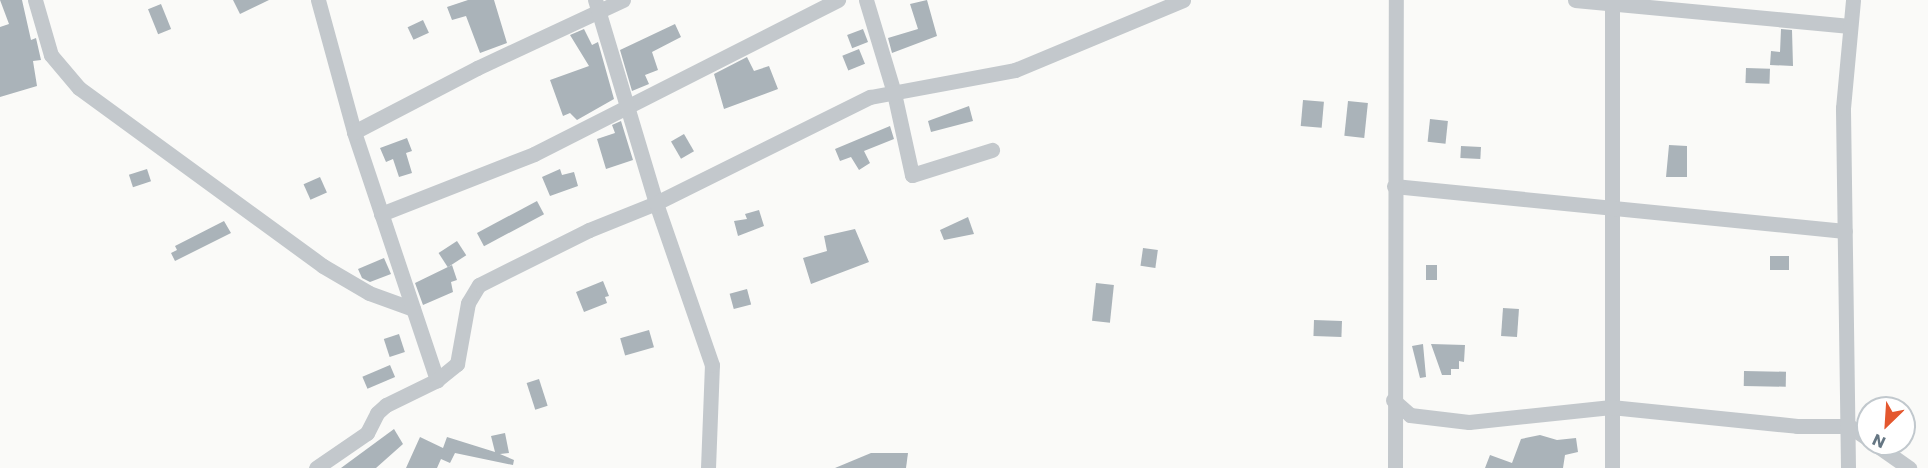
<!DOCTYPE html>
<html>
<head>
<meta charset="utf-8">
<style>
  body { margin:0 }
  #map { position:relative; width:1928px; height:468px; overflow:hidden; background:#fafaf8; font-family:Poppins,sans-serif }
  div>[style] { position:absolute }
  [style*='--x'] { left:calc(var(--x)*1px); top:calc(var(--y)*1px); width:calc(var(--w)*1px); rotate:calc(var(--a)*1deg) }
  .building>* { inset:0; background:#aab3b9; transform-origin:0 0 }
  .street>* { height:15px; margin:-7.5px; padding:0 7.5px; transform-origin:7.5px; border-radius:7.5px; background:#c3c8cc }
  span { translate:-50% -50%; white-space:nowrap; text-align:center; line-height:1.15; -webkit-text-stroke:6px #fff; paint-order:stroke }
  .north { position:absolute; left:1856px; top:396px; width:60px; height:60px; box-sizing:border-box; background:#fff; border:2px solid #c1c8cd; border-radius:50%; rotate:205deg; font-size:16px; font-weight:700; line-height:24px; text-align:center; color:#657683 }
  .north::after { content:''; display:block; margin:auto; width:21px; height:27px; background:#e4572e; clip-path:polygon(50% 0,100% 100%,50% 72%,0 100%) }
</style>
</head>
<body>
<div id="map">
  <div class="building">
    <i style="clip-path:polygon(0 0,22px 0,31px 40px,36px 38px,41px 60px,33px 61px,37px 86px,0 97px,0 27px,9px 24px)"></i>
    <i style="clip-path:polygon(233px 0,269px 0,240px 14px)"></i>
    <i style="clip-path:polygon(468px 0,494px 0,507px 43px,480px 53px,466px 16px,452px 20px,447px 7px)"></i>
    <i style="clip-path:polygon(927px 0,937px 36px,892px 53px,888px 38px,918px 29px,910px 4px)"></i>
    <i style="left:161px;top:4px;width:27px;height:14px;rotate:68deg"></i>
    <i style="left:423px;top:20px;width:14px;height:17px;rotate:65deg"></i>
    <i style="clip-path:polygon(675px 24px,681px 37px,652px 52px,658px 70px,645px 75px,649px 84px,632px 91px,620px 50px)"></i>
    <i style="clip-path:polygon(584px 29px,592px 45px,598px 42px,614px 99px,577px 120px,570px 113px,563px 116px,550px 80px,589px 66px,570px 35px)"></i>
    <i style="left:863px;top:29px;width:14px;height:17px;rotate:69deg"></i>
    <i style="clip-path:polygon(1781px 29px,1792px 30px,1793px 66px,1770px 65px,1771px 51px,1780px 52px)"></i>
    <i style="left:859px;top:49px;width:16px;height:18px;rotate:68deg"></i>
    <i style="clip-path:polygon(747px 57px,754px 71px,769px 66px,778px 89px,724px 109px,714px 74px)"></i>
    <i style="left:1746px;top:68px;width:24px;height:15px;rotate:2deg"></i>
    <i style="left:1303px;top:100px;width:21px;height:26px;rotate:5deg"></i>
    <i style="left:1348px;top:101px;width:20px;height:35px;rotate:6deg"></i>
    <i style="clip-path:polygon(969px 106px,973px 121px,931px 132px,928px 121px)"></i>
    <i style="left:1430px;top:119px;width:18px;height:23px;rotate:6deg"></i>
    <i style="clip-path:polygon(621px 121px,633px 160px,606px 169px,597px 139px,615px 133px,612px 125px)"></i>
    <i style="clip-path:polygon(890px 126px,894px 139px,864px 151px,870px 163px,859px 170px,851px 157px,840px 161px,835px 149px)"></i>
    <i style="left:684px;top:134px;width:20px;height:15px;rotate:60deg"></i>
    <i style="clip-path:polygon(407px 138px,412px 151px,406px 153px,412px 173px,399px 177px,393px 159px,386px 162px,380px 148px)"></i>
    <i style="clip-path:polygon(1669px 145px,1687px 146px,1687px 177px,1666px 177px)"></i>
    <i style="left:1461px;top:146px;width:20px;height:12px;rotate:3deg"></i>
    <i style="left:147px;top:169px;width:13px;height:19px;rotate:72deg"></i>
    <i style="clip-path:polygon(560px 169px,562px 175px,574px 172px,578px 186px,550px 196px,542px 177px)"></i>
    <i style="left:320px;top:177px;width:17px;height:18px;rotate:66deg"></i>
    <i style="left:537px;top:201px;width:15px;height:68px;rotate:62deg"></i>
    <i style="clip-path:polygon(759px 210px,764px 226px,738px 236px,734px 221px,747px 219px,745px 214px)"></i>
    <i style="clip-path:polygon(968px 217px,974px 234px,944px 240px,940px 230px)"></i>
    <i style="clip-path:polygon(224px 221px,231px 233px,175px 261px,171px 253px,177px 250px,175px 246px)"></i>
    <i style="clip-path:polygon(855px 229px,869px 262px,811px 284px,803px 258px,827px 251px,824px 236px)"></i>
    <i style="left:457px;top:241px;width:17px;height:22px;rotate:57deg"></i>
    <i style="left:1143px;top:248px;width:15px;height:18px;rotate:8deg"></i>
    <i style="left:1770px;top:256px;width:19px;height:14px"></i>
    <i style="clip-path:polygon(384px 258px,391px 274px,370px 282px,362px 278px,358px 269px)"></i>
    <i style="clip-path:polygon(452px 265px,457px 280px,451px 282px,453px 292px,423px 305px,415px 283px)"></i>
    <i style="left:1426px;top:265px;width:11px;height:15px"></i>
    <i style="clip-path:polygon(603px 281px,609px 296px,605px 297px,607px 303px,584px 312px,576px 292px)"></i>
    <i style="left:1096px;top:283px;width:18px;height:38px;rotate:6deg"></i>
    <i style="left:747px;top:289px;width:16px;height:18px;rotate:75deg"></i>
    <i style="left:1503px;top:308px;width:16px;height:28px;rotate:4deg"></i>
    <i style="left:1314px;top:320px;width:28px;height:16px;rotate:2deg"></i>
    <i style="left:649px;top:330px;width:18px;height:30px;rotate:74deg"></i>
    <i style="left:399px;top:334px;width:19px;height:16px;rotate:72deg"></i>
    <i style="clip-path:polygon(1423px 344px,1426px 377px,1420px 378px,1412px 346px)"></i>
    <i style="clip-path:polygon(1431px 344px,1465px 345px,1464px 362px,1459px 361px,1459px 369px,1451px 369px,1451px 375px,1442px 375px)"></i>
    <i style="left:390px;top:365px;width:13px;height:30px;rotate:67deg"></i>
    <i style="left:1744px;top:371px;width:42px;height:15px;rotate:1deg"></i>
    <i style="left:539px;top:379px;width:28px;height:13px;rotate:72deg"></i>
    <i style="clip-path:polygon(394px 429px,403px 444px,376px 468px,341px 468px)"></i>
    <i style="clip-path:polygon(505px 433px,509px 453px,500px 454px,514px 460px,513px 465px,455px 453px,450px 463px,441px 459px,437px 468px,406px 468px,420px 437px,443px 448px,447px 437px,495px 452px,491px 436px)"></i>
    <i style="clip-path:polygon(1540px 435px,1557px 440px,1576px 438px,1578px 452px,1565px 455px,1563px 468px,1485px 468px,1490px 455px,1512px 463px,1521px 439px)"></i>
    <i style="clip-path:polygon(871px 453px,908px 453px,906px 468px,835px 468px)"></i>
  </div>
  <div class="street">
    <i style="--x:35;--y:0;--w:57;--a:73.8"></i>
    <i style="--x:51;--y:55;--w:43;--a:49.7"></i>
    <i style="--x:79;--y:88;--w:302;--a:36.1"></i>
    <i style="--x:323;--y:266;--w:53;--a:30.4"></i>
    <i style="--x:369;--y:293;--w:47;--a:20"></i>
    <i style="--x:318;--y:0;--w:137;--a:74.7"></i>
    <i style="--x:354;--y:132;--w:262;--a:71.5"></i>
    <i style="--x:866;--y:0;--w:97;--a:73.2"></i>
    <i style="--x:894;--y:93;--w:84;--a:77.6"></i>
    <i style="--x:912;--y:175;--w:84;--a:-17.4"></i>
    <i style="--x:1575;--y:0;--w:276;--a:5.4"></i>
    <i style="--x:1612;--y:0;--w:468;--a:90"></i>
    <i style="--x:354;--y:132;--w:139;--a:-27.5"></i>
    <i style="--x:477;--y:68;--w:161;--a:-25"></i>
    <i style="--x:1394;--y:186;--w:453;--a:5.7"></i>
    <i style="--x:381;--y:214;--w:164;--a:-21.4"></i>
    <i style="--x:534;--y:154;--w:341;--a:-26.9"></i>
    <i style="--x:1393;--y:400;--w:23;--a:41"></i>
    <i style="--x:1410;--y:415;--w:59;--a:6.8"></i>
    <i style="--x:1469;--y:422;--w:143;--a:-6"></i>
    <i style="--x:1611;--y:407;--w:187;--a:5.8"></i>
    <i style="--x:1797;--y:426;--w:52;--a:0"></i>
    <i style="--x:1849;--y:426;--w:23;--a:34"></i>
    <i style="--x:1875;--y:444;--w:42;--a:35.2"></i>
    <i style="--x:316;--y:468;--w:62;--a:-34.5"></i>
    <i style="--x:367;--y:433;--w:22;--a:-63"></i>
    <i style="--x:377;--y:413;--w:12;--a:-42"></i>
    <i style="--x:386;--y:405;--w:57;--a:-26.1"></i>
    <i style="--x:437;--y:380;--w:26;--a:-39"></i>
    <i style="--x:457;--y:364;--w:62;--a:-79.8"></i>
    <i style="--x:468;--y:303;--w:21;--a:-59"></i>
    <i style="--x:479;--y:285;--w:123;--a:-26.6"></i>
    <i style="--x:589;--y:230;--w:72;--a:-21.9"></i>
    <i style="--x:656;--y:203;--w:212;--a:-106.7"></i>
    <i style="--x:708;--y:468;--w:103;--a:-87.8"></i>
    <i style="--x:712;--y:365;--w:171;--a:-109.1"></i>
    <i style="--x:656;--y:203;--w:239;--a:-26.4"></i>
    <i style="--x:870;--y:97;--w:147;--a:-10.5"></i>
    <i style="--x:1015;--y:70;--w:182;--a:-22.6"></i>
    <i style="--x:1395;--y:468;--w:468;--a:-89.9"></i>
    <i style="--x:1848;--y:468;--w:360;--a:-90.8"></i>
    <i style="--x:1843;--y:108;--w:108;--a:-84.7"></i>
  </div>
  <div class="north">N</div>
</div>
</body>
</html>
